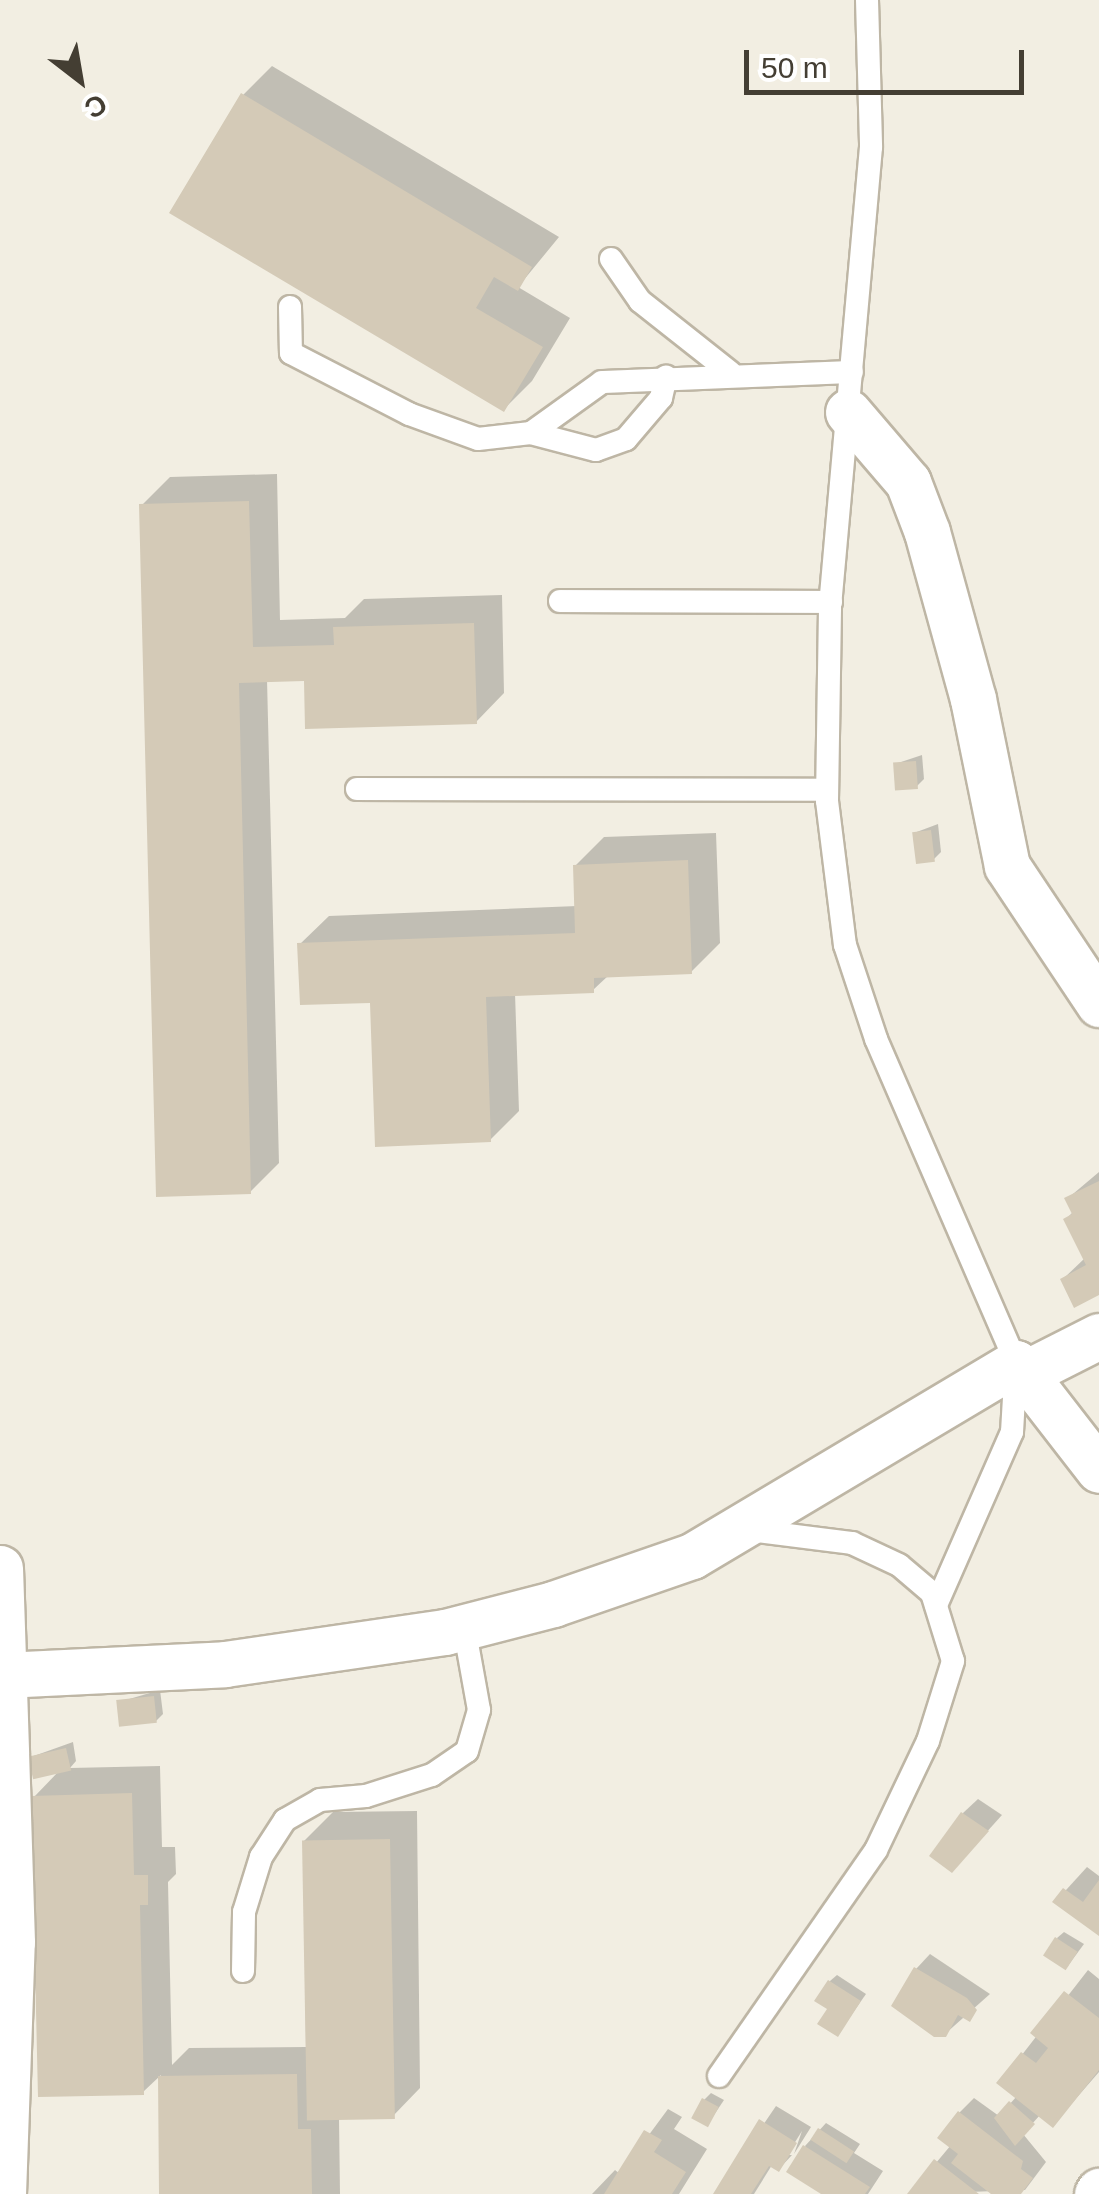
<!DOCTYPE html>
<html>
<head>
<meta charset="utf-8">
<style>
  body { margin:0 }
  #map { position:relative; width:1099px; height:2194px; overflow:hidden; background:#f2eee2; font-family:Arial,sans-serif }
  div>[style] { position:absolute }
  [style*='--x'] { left:calc(var(--x)*1px); top:calc(var(--y)*1px); width:calc(var(--w)*1px); rotate:calc(var(--a)*1deg) }
  .shadow>* { inset:0; background:#0003 }
  .building>* { inset:0; background:#d4cab7; transform-origin:0 0 }
  .roads { filter:drop-shadow(2px 0 #beb6a5) drop-shadow(-2px 0 #beb6a5) drop-shadow(0 2px #beb6a5) drop-shadow(0 -2px #beb6a5) }
  .service>* { height:22px; margin:-11px; padding:0 11px; transform-origin:11px; border-radius:11px; background:#fff }
  .minor>* { height:45px; margin:-22.5px; padding:0 22.5px; transform-origin:22.5px; border-radius:22.5px; background:#fff }
  span { translate:-50% -50%; white-space:nowrap; text-align:center; line-height:1.15; -webkit-text-stroke:8px #fff; paint-order:stroke }
  .north { position:absolute; left:30px; top:30px; width:100px; height:100px; -webkit-text-stroke:8px #fff; paint-order:stroke; rotate:149deg; font-size:28px; font-weight:700; line-height:40px; text-align:center; color:#443e33 }
  .north::after { content:''; display:block; margin:auto; width:35px; height:45px; background:#443e33; clip-path:polygon(50% 0,100% 100%,50% 72%,0 100%) }
  .scale { position:absolute; left:744px; top:50px; width:280px; height:45px; box-sizing:border-box; border:5px solid #443e33; border-top:0; padding-left:12px; font-size:30px; line-height:35px; white-space:nowrap; color:#443e33; -webkit-text-stroke:8px #fff; paint-order:stroke }
</style>
</head>
<body>
<div id="map">
  <div class="shadow">
    <i style="clip-path:polygon(272px 66px,559px 237px,518px 287px,570px 318px,532px 381px,504px 409px,243px 95px)"></i>
    <i style="clip-path:polygon(277px 474px,280px 620px,345px 618px,364px 599px,502px 595px,504px 693px,476px 722px,306px 678px,267px 679px,279px 1163px,250px 1192px,142px 505px,170px 477px)"></i>
    <i style="clip-path:polygon(922px 755px,924px 779px,917px 786px,895px 764px)"></i>
    <i style="clip-path:polygon(938px 824px,941px 852px,934px 859px,914px 833px)"></i>
    <i style="clip-path:polygon(716px 833px,720px 943px,691px 972px,609px 975px,593px 990px,515px 993px,519px 1111px,490px 1140px,373px 1000px,300px 944px,329px 916px,577px 906px,575px 866px,604px 837px)"></i>
    <i style="clip-path:polygon(1099px 1172px,1099px 1292px,1063px 1279px,1085px 1258px,1066px 1219px,1074px 1211px,1067px 1199px)"></i>
    <i style="clip-path:polygon(160px 1690px,163px 1714px,156px 1721px,119px 1702px)"></i>
    <i style="clip-path:polygon(73px 1742px,76px 1761px,70px 1768px,160px 1766px,162px 1847px,175px 1847px,176px 1874px,168px 1882px,172px 2065px,189px 2048px,306px 2047px,304px 1841px,333px 1812px,417px 1811px,420px 2088px,392px 2117px,339px 2117px,340px 2194px,162px 2194px,161px 2075px,143px 2092px,34px 1797px,60px 1770px,31px 1757px)"></i>
    <i style="clip-path:polygon(978px 1799px,1002px 1815px,967px 1854px,963px 1813px)"></i>
    <i style="clip-path:polygon(1087px 1867px,1099px 1876px,1099px 1932px,1056px 1901px)"></i>
    <i style="clip-path:polygon(1064px 1932px,1084px 1944px,1067px 1967px,1057px 1938px)"></i>
    <i style="clip-path:polygon(930px 1954px,990px 1994px,945px 2034px,916px 1969px)"></i>
    <i style="clip-path:polygon(1088px 1970px,1099px 1979px,1099px 2072px,1053px 2125px,1040px 2115px,1023px 2134px,1046px 2162px,1025px 2190px,910px 2194px,951px 2145px,959px 2113px,974px 2098px,999px 2116px,1017px 2096px,1000px 2083px)"></i>
    <i style="clip-path:polygon(837px 1975px,866px 1994px,838px 2034px,830px 2008px,830px 1981px)"></i>
    <i style="clip-path:polygon(711px 2093px,724px 2100px,708px 2124px,704px 2100px)"></i>
    <i style="clip-path:polygon(776px 2106px,811px 2127px,794px 2154px,802px 2131px,787px 2155px,792px 2155px,779px 2169px,772px 2165px,754px 2194px,716px 2194px)"></i>
    <i style="clip-path:polygon(668px 2109px,682px 2117px,674px 2129px,707px 2149px,679px 2194px,592px 2194px,615px 2170px,620px 2174px)"></i>
    <i style="clip-path:polygon(826px 2123px,860px 2144px,854px 2153px,883px 2171px,868px 2194px,826px 2194px,805px 2146px)"></i>
  </div>
  <div class="building">
    <i style="clip-path:polygon(241px 93px,532px 267px,518px 291px,494px 277px,476px 308px,543px 347px,504px 412px,169px 213px)"></i>
    <i style="clip-path:polygon(249px 501px,253px 647px,334px 645px,333px 627px,474px 623px,477px 724px,305px 729px,304px 681px,239px 683px,251px 1194px,156px 1197px,139px 504px)"></i>
    <i style="left:916px;top:761px;width:28px;height:23px;rotate:86deg"></i>
    <i style="left:931px;top:830px;width:32px;height:19px;rotate:83deg"></i>
    <i style="clip-path:polygon(688px 860px,692px 974px,594px 978px,594px 993px,486px 997px,491px 1142px,375px 1147px,370px 1003px,300px 1005px,297px 943px,575px 933px,573px 865px)"></i>
    <i style="clip-path:polygon(1099px 1181px,1099px 1295px,1074px 1308px,1060px 1279px,1086px 1265px,1063px 1219px,1072px 1214px,1064px 1198px)"></i>
    <i style="left:154px;top:1696px;width:27px;height:38px;rotate:84deg"></i>
    <i style="left:66px;top:1748px;width:23px;height:39px;rotate:77deg"></i>
    <i style="clip-path:polygon(132px 1793px,134px 1875px,148px 1875px,148px 1905px,140px 1905px,144px 2095px,38px 2097px,31px 1796px)"></i>
    <i style="clip-path:polygon(961px 1812px,989px 1831px,952px 1873px,929px 1856px)"></i>
    <i style="left:390px;top:1839px;width:280px;height:88px;rotate:89deg"></i>
    <i style="clip-path:polygon(1099px 1880px,1099px 1936px,1052px 1902px,1063px 1888px,1083px 1902px)"></i>
    <i style="left:1055px;top:1937px;width:27px;height:22px;rotate:33deg"></i>
    <i style="clip-path:polygon(914px 1967px,967px 1998px,977px 2010px,970px 2022px,958px 2015px,946px 2037px,934px 2037px,891px 2006px)"></i>
    <i style="clip-path:polygon(828px 1980px,861px 2001px,838px 2037px,817px 2024px,827px 2009px,814px 2001px)"></i>
    <i style="clip-path:polygon(1064px 1991px,1099px 2018px,1099px 2070px,1053px 2128px,996px 2083px,1021px 2052px,1036px 2063px,1048px 2048px,1030px 2033px)"></i>
    <i style="clip-path:polygon(297px 2074px,298px 2129px,311px 2129px,312px 2194px,159px 2194px,158px 2076px)"></i>
    <i style="left:702px;top:2098px;width:19px;height:23px;rotate:28deg"></i>
    <i style="clip-path:polygon(1009px 2101px,1035px 2124px,1015px 2146px,994px 2118px)"></i>
    <i style="clip-path:polygon(958px 2111px,1023px 2161px,1021px 2169px,1033px 2178px,1021px 2194px,991px 2194px,951px 2163px,958px 2154px,937px 2138px)"></i>
    <i style="clip-path:polygon(759px 2119px,797px 2143px,779px 2172px,769px 2166px,751px 2194px,713px 2194px)"></i>
    <i style="left:818px;top:2128px;width:43px;height:14px;rotate:33deg"></i>
    <i style="clip-path:polygon(644px 2130px,662px 2140px,654px 2152px,686px 2172px,672px 2194px,604px 2194px)"></i>
    <i style="clip-path:polygon(803px 2145px,870px 2187px,865px 2194px,821px 2194px,786px 2172px)"></i>
    <i style="clip-path:polygon(934px 2159px,979px 2194px,907px 2194px)"></i>
  </div>
  <div class="roads">
    <div class="service">
      <i style="--x:867;--y:0;--w:147;--a:88.4"></i>
      <i style="--x:871;--y:147;--w:464;--a:95.1"></i>
      <i style="--x:830;--y:609;--w:192;--a:90.9"></i>
      <i style="--x:827;--y:801;--w:145;--a:82.9"></i>
      <i style="--x:845;--y:945;--w:99;--a:71.7"></i>
      <i style="--x:876;--y:1039;--w:353;--a:66.6"></i>
      <i style="--x:1016;--y:1363;--w:69;--a:93.3"></i>
      <i style="--x:1012;--y:1432;--w:189;--a:113.7"></i>
      <i style="--x:611;--y:259;--w:51;--a:55.4"></i>
      <i style="--x:640;--y:301;--w:115;--a:38.3"></i>
      <i style="--x:290;--y:307;--w:46;--a:88.8"></i>
      <i style="--x:291;--y:353;--w:133;--a:27.3"></i>
      <i style="--x:409;--y:414;--w:73;--a:19.9"></i>
      <i style="--x:478;--y:439;--w:53;--a:-6.5"></i>
      <i style="--x:531;--y:433;--w:87;--a:-35.7"></i>
      <i style="--x:602;--y:382;--w:250;--a:-2.3"></i>
      <i style="--x:531;--y:433;--w:67;--a:14.7"></i>
      <i style="--x:596;--y:450;--w:32;--a:-20"></i>
      <i style="--x:626;--y:439;--w:54;--a:-49.5"></i>
      <i style="--x:661;--y:398;--w:22;--a:-77"></i>
      <i style="--x:560;--y:601;--w:271;--a:0.2"></i>
      <i style="--x:357;--y:789;--w:470;--a:0.1"></i>
      <i style="--x:243;--y:1971;--w:59;--a:-89"></i>
      <i style="--x:244;--y:1912;--w:58;--a:-72.8"></i>
      <i style="--x:261;--y:1857;--w:44;--a:-57"></i>
      <i style="--x:285;--y:1820;--w:40;--a:-29.7"></i>
      <i style="--x:320;--y:1800;--w:46;--a:-5"></i>
      <i style="--x:366;--y:1796;--w:69;--a:-17.7"></i>
      <i style="--x:432;--y:1775;--w:42;--a:-34.4"></i>
      <i style="--x:467;--y:1751;--w:43;--a:-73.7"></i>
      <i style="--x:479;--y:1710;--w:84;--a:-100.2"></i>
      <i style="--x:719;--y:2076;--w:275;--a:-55.2"></i>
      <i style="--x:876;--y:1850;--w:121;--a:-64.5"></i>
      <i style="--x:928;--y:1741;--w:84;--a:-72.6"></i>
      <i style="--x:953;--y:1661;--w:71;--a:-107.2"></i>
      <i style="--x:932;--y:1593;--w:43;--a:-139.7"></i>
      <i style="--x:899;--y:1565;--w:52;--a:-154.9"></i>
      <i style="--x:852;--y:1543;--w:104;--a:-172.8"></i>
    </div>
    <div class="minor">
      <i style="--x:848;--y:412;--w:92;--a:49.4"></i>
      <i style="--x:908;--y:482;--w:53;--a:69.2"></i>
      <i style="--x:927;--y:532;--w:173;--a:74.6"></i>
      <i style="--x:973;--y:699;--w:170;--a:78.5"></i>
      <i style="--x:1007;--y:866;--w:166;--a:56.3"></i>
      <i style="--x:1024;--y:1374;--w:84;--a:-26.9"></i>
      <i style="--x:0;--y:1568;--w:185;--a:88.1"></i>
      <i style="--x:6;--y:1753;--w:10;--a:127"></i>
      <i style="--x:3;--y:1675;--w:222;--a:-2.8"></i>
      <i style="--x:225;--y:1664;--w:222;--a:-8.3"></i>
      <i style="--x:445;--y:1632;--w:112;--a:-14.5"></i>
      <i style="--x:553;--y:1604;--w:147;--a:-19.1"></i>
      <i style="--x:692;--y:1556;--w:377;--a:-30.8"></i>
      <i style="--x:1016;--y:1363;--w:135;--a:52.2"></i>
      <i style="--x:3;--y:2194;--w:252;--a:-88"></i>
      <i style="--x:12;--y:1942;--w:189;--a:-91.8"></i>
      <i style="--x:1097;--y:2194;--w:4;--a:-56"></i>
    </div>
  </div>
  <div class="north">С</div>
  <div class="scale">50 m</div>
</div>
</body>
</html>
